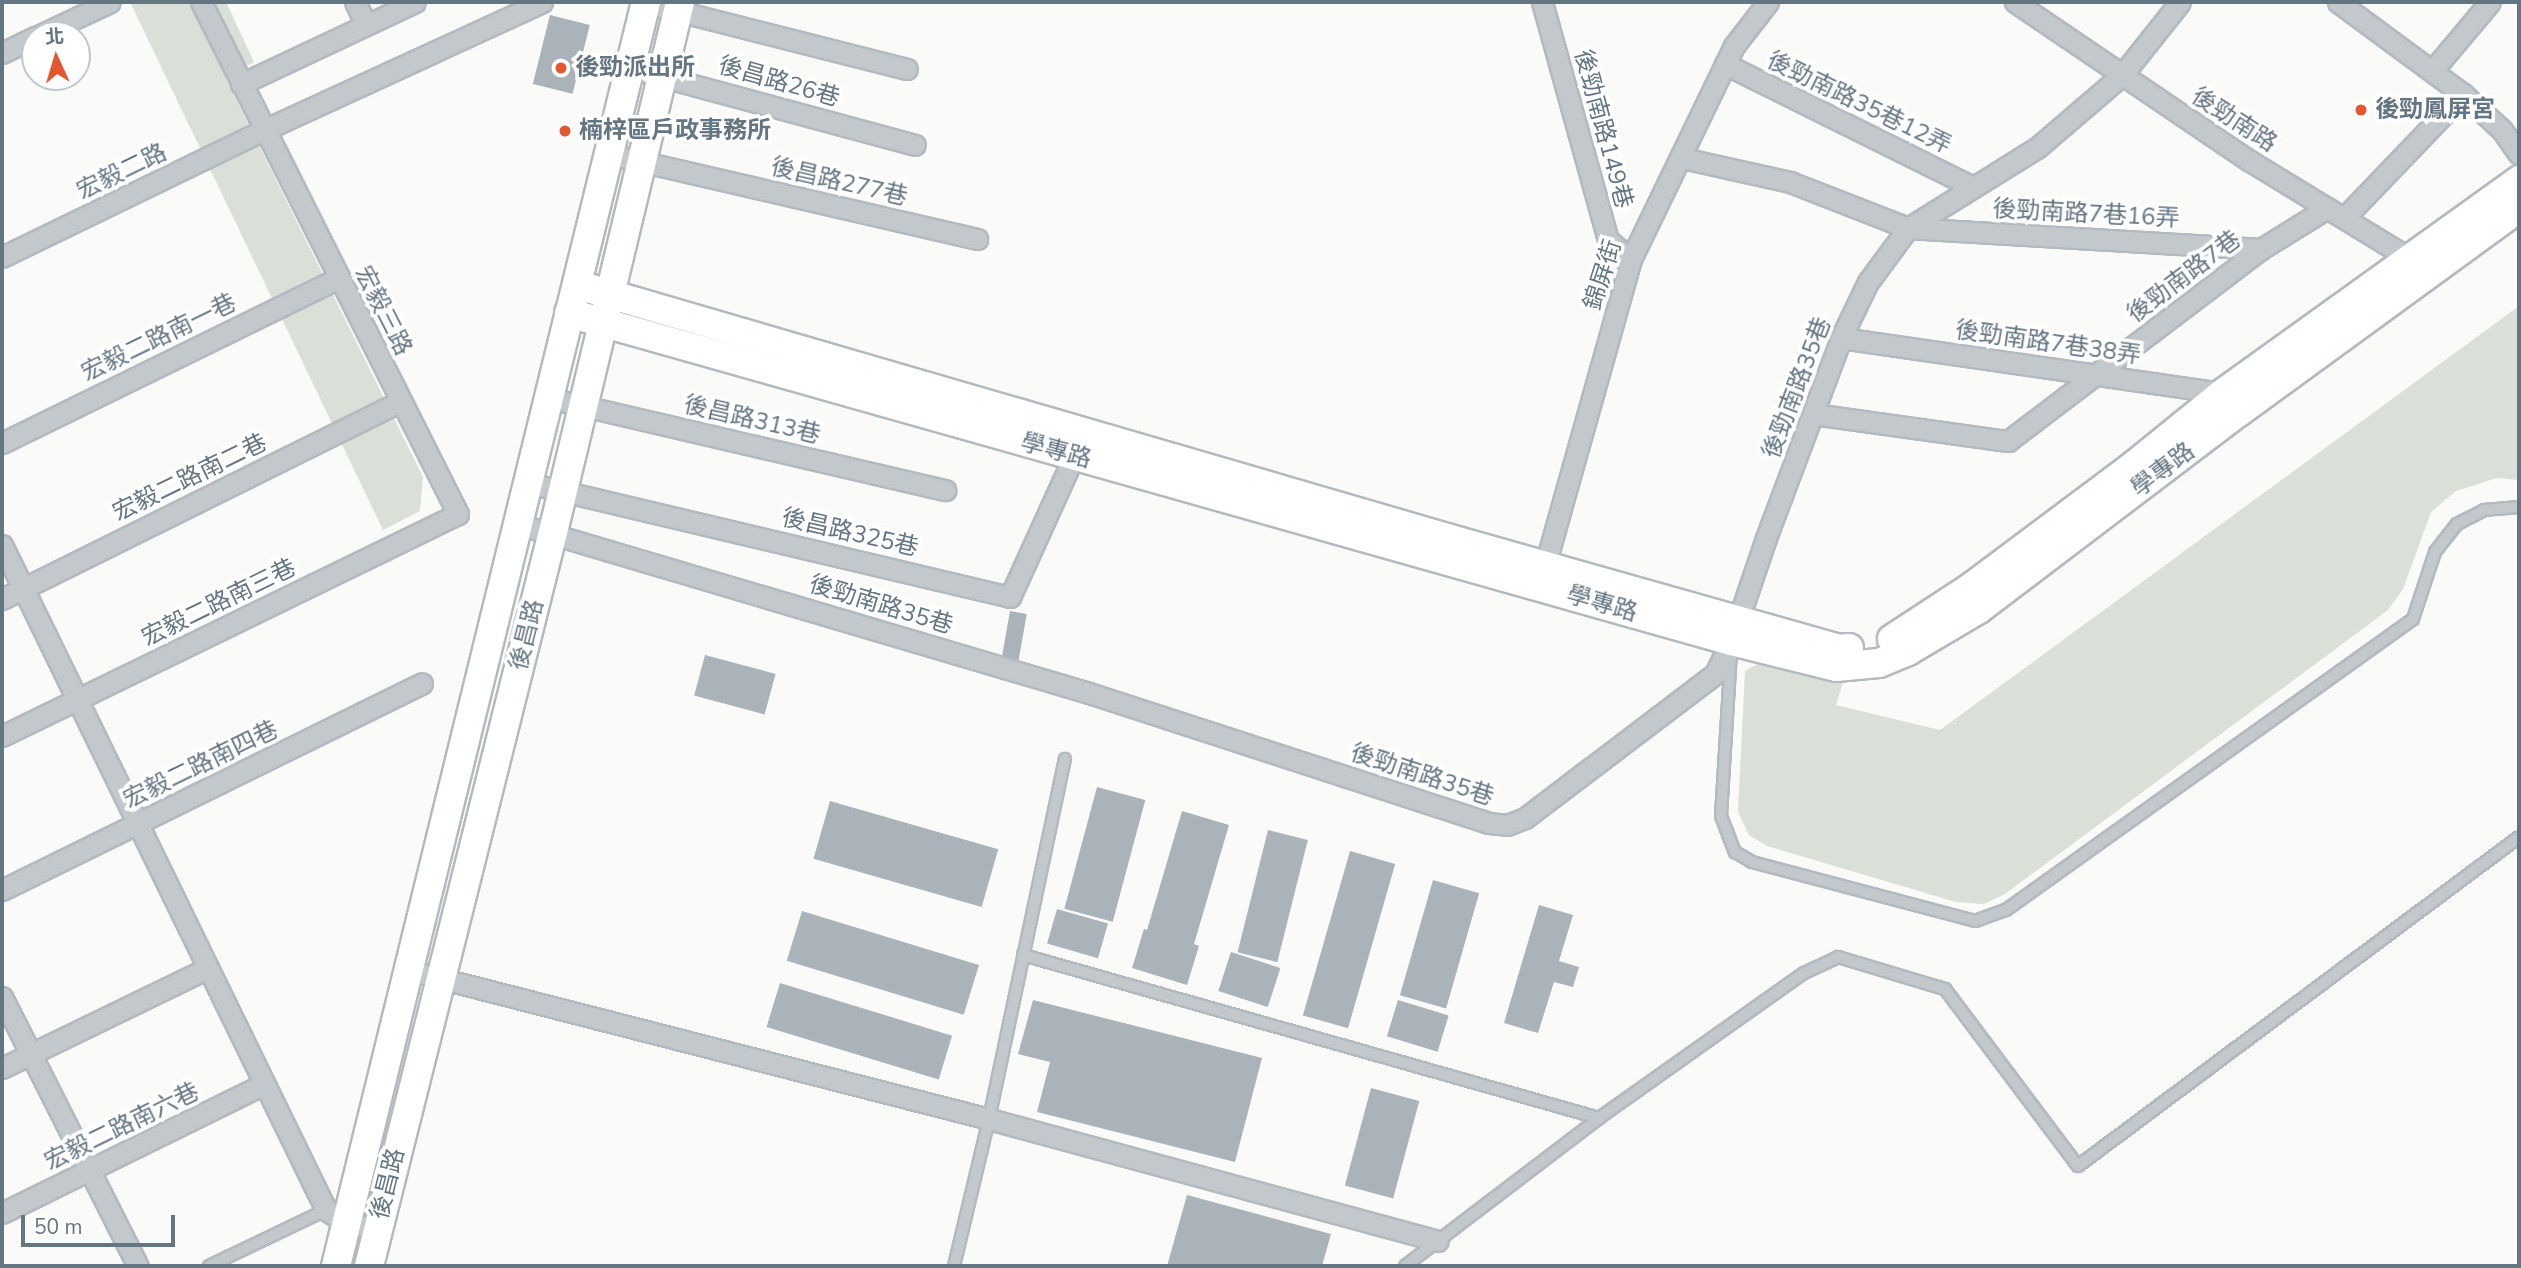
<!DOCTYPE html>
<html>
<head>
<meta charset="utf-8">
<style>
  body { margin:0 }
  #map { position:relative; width:2521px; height:1268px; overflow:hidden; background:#fafaf8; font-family:"Nunito Sans","Noto Sans TC",sans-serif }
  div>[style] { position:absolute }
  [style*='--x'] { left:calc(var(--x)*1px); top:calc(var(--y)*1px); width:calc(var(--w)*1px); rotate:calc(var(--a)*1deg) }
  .green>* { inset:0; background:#dadfd7 }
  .building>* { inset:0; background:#aab3b9; transform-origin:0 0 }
  .roads { filter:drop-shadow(2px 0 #b3babf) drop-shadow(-2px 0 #b3babf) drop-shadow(0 2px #b3babf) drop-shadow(0 -2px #b3babf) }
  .lane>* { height:10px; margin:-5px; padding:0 5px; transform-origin:5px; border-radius:5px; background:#c3c8cc }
  .street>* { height:19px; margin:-9.5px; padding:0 9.5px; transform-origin:9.5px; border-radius:9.5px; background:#c3c8cc }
  .secondary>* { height:28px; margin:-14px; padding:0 14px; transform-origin:14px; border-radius:14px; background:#fff }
  .dots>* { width:19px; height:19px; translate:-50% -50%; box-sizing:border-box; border:4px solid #fff; border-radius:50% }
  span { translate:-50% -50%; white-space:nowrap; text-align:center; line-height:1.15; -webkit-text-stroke:7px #fff; paint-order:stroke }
  .poi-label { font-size:24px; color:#657683; font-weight:700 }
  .left { translate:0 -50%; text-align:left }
  .street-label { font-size:24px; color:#657683 }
  .frame { position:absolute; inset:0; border:4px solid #657683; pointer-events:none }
  .north { position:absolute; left:21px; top:21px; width:70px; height:70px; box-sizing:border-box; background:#fff; border:2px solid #c1c8cd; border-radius:50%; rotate:356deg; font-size:19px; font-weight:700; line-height:28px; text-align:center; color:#657683 }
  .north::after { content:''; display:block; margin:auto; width:24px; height:32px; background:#e4572e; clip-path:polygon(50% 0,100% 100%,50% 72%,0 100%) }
  .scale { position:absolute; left:21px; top:1215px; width:154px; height:32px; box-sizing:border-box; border:4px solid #657683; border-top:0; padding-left:9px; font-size:21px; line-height:24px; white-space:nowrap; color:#657683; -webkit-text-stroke:5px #fff; paint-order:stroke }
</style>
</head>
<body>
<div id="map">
  <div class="green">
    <i style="clip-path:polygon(130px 2px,226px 2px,254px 62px,225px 77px,423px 477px,420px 511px,383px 530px)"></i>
    <i style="clip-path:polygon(2519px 306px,2519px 480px,2497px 478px,2456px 491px,2431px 512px,2403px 589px,2388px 610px,2005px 894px,1984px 904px,1956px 902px,1767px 846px,1749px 835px,1738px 812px,1745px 671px,1761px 662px,1844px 679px,1836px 705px,1940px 730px)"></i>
  </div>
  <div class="building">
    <i style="left:550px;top:15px;width:41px;height:71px;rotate:14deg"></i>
    <i style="left:1010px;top:611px;width:17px;height:53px;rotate:10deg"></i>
    <i style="left:705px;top:655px;width:73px;height:42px;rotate:15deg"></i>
    <i style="left:1097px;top:787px;width:50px;height:126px;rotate:15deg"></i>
    <i style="left:830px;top:801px;width:175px;height:60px;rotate:16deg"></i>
    <i style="clip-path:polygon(1182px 811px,1229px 825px,1194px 944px,1199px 946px,1187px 985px,1132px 968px,1144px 929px,1147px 930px)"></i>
    <i style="left:1268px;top:830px;width:41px;height:126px;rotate:14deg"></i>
    <i style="left:1350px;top:851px;width:47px;height:171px;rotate:16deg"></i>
    <i style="left:1433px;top:880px;width:48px;height:120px;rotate:16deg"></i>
    <i style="clip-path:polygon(1539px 905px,1573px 915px,1559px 961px,1579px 967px,1573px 987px,1554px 982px,1538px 1033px,1504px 1023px)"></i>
    <i style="left:1057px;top:909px;width:53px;height:36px;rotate:16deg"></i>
    <i style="left:802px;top:911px;width:185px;height:52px;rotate:17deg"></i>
    <i style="left:1231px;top:952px;width:52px;height:41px;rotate:18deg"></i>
    <i style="left:780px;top:983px;width:180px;height:46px;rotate:17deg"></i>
    <i style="clip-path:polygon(1033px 1000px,1262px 1058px,1235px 1162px,1037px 1112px,1050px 1062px,1018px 1054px)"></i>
    <i style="left:1398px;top:1000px;width:53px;height:38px;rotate:17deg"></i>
    <i style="left:1371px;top:1088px;width:50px;height:101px;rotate:15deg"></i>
    <i style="clip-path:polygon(1187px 1195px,1331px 1234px,1322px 1266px,1167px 1266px)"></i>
  </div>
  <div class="roads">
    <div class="lane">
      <i style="--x:1731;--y:652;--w:164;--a:93.5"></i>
      <i style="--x:1721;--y:816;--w:39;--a:69"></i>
      <i style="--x:1735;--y:852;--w:20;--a:30"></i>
      <i style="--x:1752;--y:862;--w:231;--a:14.8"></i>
      <i style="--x:1975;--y:921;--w:33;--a:-20"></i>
      <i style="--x:2006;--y:910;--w:500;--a:-35.56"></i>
      <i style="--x:2413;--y:619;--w:71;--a:-71.8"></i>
      <i style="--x:2435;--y:552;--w:36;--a:-52"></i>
      <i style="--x:2457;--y:524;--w:30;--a:-27"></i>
      <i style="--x:2484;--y:510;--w:35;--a:-5"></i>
      <i style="--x:1023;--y:955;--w:599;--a:15.8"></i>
      <i style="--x:209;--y:1266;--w:130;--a:-25.6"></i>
      <i style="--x:954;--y:1266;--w:151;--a:-76.6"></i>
      <i style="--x:989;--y:1119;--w:368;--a:-78.1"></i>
      <i style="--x:1405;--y:1266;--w:244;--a:-37.3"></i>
      <i style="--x:1599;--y:1118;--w:251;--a:-35.3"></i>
      <i style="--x:1804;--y:973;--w:38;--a:-25"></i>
      <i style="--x:1838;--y:957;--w:112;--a:16.7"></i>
      <i style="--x:1945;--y:989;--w:221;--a:53.1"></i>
      <i style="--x:2078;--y:1166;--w:550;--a:-36.72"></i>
    </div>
    <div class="street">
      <i style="--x:355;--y:2;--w:25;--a:64"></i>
      <i style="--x:1542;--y:2;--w:247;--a:74.5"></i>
      <i style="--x:1608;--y:240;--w:30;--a:40"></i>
      <i style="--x:2015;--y:2;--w:284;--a:34.1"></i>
      <i style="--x:2250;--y:161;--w:186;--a:31.4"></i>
      <i style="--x:2409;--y:258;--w:11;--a:56"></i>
      <i style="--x:2338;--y:2;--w:155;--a:36.4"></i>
      <i style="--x:2463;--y:94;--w:53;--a:42.7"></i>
      <i style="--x:2502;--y:130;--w:29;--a:55"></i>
      <i style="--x:646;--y:3;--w:269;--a:14.2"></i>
      <i style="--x:40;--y:35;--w:77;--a:-25.2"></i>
      <i style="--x:2;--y:53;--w:37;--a:-26"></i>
      <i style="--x:1725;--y:64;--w:275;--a:26.4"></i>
      <i style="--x:630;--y:68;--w:295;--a:15.1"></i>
      <i style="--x:2432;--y:71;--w:90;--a:-50"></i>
      <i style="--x:241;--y:84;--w:192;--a:-25.2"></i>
      <i style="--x:609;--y:154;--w:378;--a:13"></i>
      <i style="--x:1682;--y:158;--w:111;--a:12.5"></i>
      <i style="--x:1790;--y:182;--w:127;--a:21.3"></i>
      <i style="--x:1908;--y:228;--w:354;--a:3.4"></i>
      <i style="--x:2344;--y:218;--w:172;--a:-46.2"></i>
      <i style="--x:2;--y:257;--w:291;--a:-25.9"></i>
      <i style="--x:264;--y:130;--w:306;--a:-24.7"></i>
      <i style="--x:1841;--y:338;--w:386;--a:8.2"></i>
      <i style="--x:2223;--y:393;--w:5;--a:53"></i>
      <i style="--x:549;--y:398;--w:407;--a:13.1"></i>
      <i style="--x:1813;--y:414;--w:197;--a:7.9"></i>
      <i style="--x:2008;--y:441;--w:318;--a:-37.2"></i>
      <i style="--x:2261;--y:249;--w:78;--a:-31.8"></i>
      <i style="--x:2;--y:443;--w:375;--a:-26.1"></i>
      <i style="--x:528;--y:483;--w:495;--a:13.3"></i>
      <i style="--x:1010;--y:597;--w:155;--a:-65.6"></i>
      <i style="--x:518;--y:524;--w:595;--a:16.49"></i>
      <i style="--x:1089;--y:693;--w:421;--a:18"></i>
      <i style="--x:1489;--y:823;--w:18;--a:6"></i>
      <i style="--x:1507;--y:825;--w:19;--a:-21"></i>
      <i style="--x:1525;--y:818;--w:238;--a:-37.2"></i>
      <i style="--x:1715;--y:674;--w:37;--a:-64"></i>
      <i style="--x:1731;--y:641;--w:109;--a:-71.2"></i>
      <i style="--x:1766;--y:538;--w:214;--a:-69.4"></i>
      <i style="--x:1841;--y:338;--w:62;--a:-64.3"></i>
      <i style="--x:1868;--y:282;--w:67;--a:-53.5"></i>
      <i style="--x:1908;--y:228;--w:153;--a:-31.9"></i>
      <i style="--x:2038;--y:147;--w:111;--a:-40.6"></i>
      <i style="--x:2122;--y:75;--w:93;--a:-51.5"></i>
      <i style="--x:2;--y:545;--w:740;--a:64.02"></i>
      <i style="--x:326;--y:1210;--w:24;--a:33"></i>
      <i style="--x:346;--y:1223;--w:32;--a:11"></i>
      <i style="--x:1542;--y:576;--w:329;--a:-74.3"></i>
      <i style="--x:1631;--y:259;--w:237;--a:-64.2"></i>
      <i style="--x:1734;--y:46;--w:56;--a:-52.3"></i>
      <i style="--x:2;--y:599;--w:445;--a:-26.4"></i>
      <i style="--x:2;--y:736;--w:507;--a:-25.96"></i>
      <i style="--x:458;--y:514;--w:573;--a:-116.65"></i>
      <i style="--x:2;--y:890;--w:468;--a:-26.2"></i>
      <i style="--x:408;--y:970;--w:600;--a:14.38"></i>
      <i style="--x:989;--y:1119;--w:465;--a:15.2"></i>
      <i style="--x:2;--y:997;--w:301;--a:63.2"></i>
      <i style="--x:2;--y:1068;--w:229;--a:-25.9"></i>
      <i style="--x:2;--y:1213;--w:292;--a:-26.2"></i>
    </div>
    <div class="secondary">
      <i style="--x:578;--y:285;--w:905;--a:16.23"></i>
      <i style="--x:1447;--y:538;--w:407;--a:15.8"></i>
      <i style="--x:1839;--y:649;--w:10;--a:-6"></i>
      <i style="--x:569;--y:313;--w:1207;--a:15.76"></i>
      <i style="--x:1731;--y:641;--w:108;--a:13.9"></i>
      <i style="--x:1836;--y:667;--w:43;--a:-5.3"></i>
      <i style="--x:1879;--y:663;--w:31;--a:-22"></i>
      <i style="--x:1908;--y:651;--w:82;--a:-30.6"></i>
      <i style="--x:1979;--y:609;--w:326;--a:-37.2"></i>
      <i style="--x:2239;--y:412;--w:346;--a:-36.1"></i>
      <i style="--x:1892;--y:639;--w:93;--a:-33.2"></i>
      <i style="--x:1970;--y:588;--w:204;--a:-36.8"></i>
      <i style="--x:2133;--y:466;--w:116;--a:-39"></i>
      <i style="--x:2223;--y:393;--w:365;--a:-35.7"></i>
      <i style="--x:336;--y:1266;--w:1301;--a:-76.22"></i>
      <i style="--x:369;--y:1266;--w:757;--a:-75.93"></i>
      <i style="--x:553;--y:532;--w:545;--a:-76.52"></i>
    </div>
  </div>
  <div class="dots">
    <i style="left:561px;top:68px;background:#e4572e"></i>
    <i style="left:2361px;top:110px;background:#e4572e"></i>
    <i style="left:565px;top:131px;background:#e4572e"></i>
  </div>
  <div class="poi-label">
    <span class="left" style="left:575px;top:68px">後勁派出所</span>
    <span class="left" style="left:2375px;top:110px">後勁鳳屏宮</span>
    <span class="left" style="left:579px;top:131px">楠梓區戶政事務所</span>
  </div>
  <div class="street-label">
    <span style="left:779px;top:82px;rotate:16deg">後昌路26巷</span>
    <span style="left:1859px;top:103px;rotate:26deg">後勁南路35巷12弄</span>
    <span style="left:2234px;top:120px;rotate:33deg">後勁南路</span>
    <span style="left:1603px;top:129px;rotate:75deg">後勁南路149巷</span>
    <span style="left:122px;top:172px;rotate:-26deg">宏毅二路</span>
    <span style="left:839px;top:182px;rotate:13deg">後昌路277巷</span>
    <span style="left:2086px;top:214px;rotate:3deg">後勁南路7巷16弄</span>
    <span style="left:1603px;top:275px;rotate:-72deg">錦屏街</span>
    <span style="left:2184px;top:277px;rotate:-37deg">後勁南路7巷</span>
    <span style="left:383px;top:311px;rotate:63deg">宏毅三路</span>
    <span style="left:159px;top:338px;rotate:-26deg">宏毅二路南一巷</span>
    <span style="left:2048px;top:343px;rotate:8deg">後勁南路7巷38弄</span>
    <span style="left:1797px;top:388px;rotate:-69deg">後勁南路35巷</span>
    <span style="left:752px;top:420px;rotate:13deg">後昌路313巷</span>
    <span style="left:1056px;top:451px;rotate:15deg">學專路</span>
    <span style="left:2163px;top:470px;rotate:-37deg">學專路</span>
    <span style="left:190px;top:478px;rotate:-26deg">宏毅二路南二巷</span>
    <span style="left:850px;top:533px;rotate:13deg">後昌路325巷</span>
    <span style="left:219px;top:603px;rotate:-26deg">宏毅二路南三巷</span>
    <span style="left:1602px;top:604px;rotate:16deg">學專路</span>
    <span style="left:881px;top:605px;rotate:17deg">後勁南路35巷</span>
    <span style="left:527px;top:635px;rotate:-76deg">後昌路</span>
    <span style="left:201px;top:765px;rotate:-26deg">宏毅二路南四巷</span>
    <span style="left:1422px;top:775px;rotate:18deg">後勁南路35巷</span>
    <span style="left:122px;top:1127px;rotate:-26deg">宏毅二路南六巷</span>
    <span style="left:388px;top:1184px;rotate:-76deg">後昌路</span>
  </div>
  <div class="frame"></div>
  <div class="north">北</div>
  <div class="scale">50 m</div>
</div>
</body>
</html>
